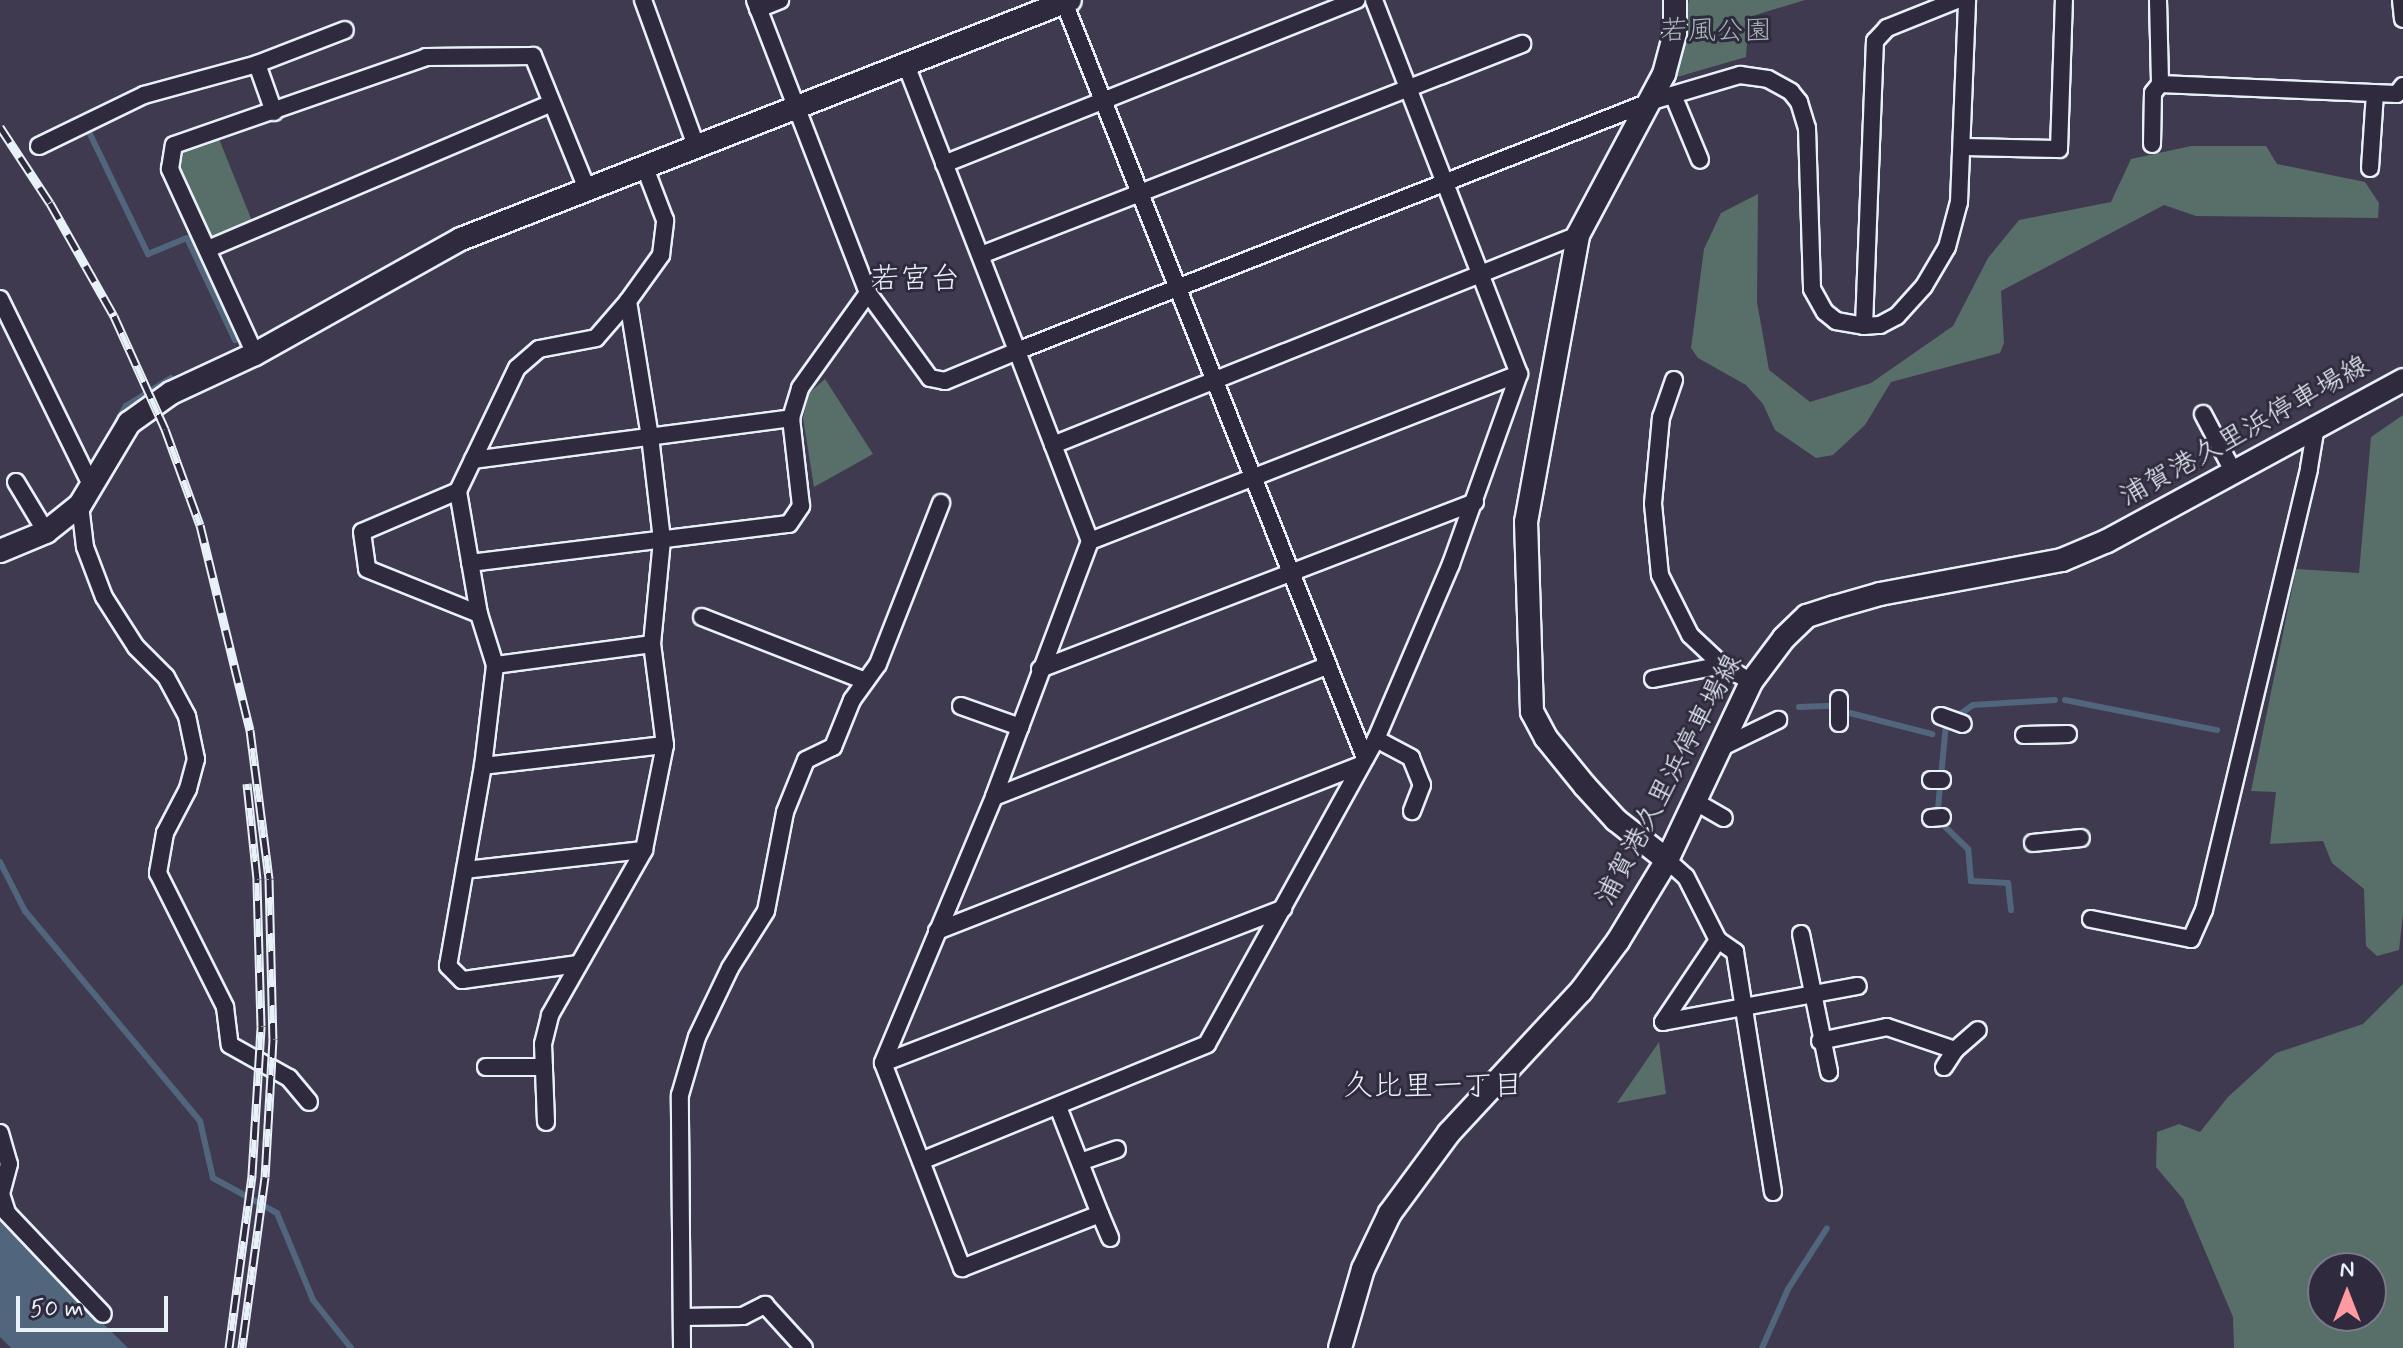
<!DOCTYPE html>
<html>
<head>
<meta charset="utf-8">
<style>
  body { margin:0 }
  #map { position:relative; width:2403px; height:1348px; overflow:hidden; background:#403a50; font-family:Mynerve,"Klee One",sans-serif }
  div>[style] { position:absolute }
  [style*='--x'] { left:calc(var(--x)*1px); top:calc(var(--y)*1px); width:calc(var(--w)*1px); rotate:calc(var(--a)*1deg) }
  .green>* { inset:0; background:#586e68 }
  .water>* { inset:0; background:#51667c }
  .stream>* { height:6px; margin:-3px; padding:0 3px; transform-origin:3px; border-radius:3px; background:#51667c }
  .roads { filter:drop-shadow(2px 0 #e8f1f8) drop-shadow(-2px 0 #e8f1f8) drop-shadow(0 2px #e8f1f8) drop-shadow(0 -2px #e8f1f8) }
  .street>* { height:16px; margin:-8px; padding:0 8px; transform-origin:8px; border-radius:8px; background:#2f2a3d }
  .secondary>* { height:22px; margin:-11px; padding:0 11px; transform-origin:11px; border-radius:11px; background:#2f2a3d }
  .rail>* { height:9px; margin-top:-4.5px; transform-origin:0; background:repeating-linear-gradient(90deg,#2f2a3d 0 18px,#e8f1f8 0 36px); box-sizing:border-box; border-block:2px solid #e8f1f8 }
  span { translate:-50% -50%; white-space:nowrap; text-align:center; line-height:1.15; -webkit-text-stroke:6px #2f2a3d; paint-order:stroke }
  .park-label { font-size:28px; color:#a7b6b7 }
  .street-label { font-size:28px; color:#e8f1f8 }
  .neighbourhood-label { font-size:30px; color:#e8f1f8 }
  .north { position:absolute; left:2307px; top:1252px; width:80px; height:80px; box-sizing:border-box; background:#2f2a3d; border:2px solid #797a88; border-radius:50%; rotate:0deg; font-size:22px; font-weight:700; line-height:32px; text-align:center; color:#e8f1f8 }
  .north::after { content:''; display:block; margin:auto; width:28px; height:36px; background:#ff9aa2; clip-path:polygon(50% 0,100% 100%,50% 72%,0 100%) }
  .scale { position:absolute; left:16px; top:1296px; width:152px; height:36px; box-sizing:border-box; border:4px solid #e8f1f8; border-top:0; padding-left:10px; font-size:24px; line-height:28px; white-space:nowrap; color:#e8f1f8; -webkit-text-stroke:6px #2f2a3d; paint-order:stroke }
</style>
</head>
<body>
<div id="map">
  <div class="green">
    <i style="clip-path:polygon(1689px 0,1805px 0,1749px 17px,1746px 57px,1670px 79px)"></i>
    <i style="clip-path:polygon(219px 139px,252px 221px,212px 236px,180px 167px,184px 151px)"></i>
    <i style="clip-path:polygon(2191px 146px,2266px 146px,2277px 164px,2365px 182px,2379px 203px,2378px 218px,2196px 216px,2164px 205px,2001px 291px,2004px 343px,2000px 353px,1891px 382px,1865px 425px,1833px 455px,1816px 458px,1775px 430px,1763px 404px,1746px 385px,1698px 358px,1691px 348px,1704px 249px,1721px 213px,1758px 194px,1757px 302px,1769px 370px,1810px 402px,1871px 383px,1953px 326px,1988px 258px,2019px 220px,2111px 202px,2131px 159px)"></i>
    <i style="clip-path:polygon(825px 379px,873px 454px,814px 487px,803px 418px,809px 393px)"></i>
    <i style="clip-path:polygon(2403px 415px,2403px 914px,2399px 950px,2377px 956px,2366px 946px,2364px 889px,2332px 863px,2323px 841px,2270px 844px,2276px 792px,2251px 791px,2296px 569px,2359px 573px,2371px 437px)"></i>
    <i style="clip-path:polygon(evenodd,2403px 984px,2403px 1348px,2234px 1348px,2233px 1317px,2183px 1199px,2156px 1167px,2157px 1132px,2179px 1124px,2200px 1132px,2228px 1097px,2276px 1053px,2363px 1024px,2403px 984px,2323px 1268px,2371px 1268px,2371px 1316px,2323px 1316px,2323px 1268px)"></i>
    <i style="clip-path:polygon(1659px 1042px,1666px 1094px,1617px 1103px)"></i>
  </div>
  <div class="water">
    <i style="clip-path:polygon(0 1222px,128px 1348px,11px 1348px,0 1337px)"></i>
  </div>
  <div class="stream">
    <i style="--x:89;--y:132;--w:136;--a:64.2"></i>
    <i style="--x:148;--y:254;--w:42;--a:-22.3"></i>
    <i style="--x:187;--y:238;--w:113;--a:64.8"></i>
    <i style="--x:116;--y:423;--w:20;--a:-60"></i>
    <i style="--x:126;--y:406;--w:53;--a:-31.9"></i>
    <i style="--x:2065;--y:700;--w:155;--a:11.2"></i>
    <i style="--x:1799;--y:707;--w:34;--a:-2"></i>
    <i style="--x:1850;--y:713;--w:85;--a:14.4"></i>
    <i style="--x:0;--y:862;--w:55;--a:63"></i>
    <i style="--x:25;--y:911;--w:273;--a:50.2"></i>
    <i style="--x:200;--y:1121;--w:58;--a:77.2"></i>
    <i style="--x:213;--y:1178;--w:73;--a:28.7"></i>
    <i style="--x:277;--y:1213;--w:94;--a:67.5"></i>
    <i style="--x:313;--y:1300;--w:61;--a:51.6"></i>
    <i style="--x:2011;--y:910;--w:27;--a:-96"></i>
    <i style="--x:2008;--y:883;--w:37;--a:-177"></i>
    <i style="--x:1971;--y:881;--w:32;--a:-95"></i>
    <i style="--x:1968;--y:849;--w:43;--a:-135.9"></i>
    <i style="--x:1937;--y:819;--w:95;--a:-84.6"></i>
    <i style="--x:1946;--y:724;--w:33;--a:-35"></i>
    <i style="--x:1973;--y:705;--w:82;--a:-3.5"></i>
    <i style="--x:1762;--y:1348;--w:64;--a:-66.2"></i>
    <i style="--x:1788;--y:1289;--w:72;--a:-57.4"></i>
  </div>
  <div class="roads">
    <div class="street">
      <i style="--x:643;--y:0;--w:155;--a:70"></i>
      <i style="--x:755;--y:0;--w:314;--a:68.9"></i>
      <i style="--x:868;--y:293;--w:105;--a:53.9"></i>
      <i style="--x:930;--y:378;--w:15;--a:11"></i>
      <i style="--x:945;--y:381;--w:78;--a:-22.6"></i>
      <i style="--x:1017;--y:351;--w:204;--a:69"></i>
      <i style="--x:1090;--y:541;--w:273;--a:110.6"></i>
      <i style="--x:994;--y:797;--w:288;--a:112.7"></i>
      <i style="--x:883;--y:1063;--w:220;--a:68.9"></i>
      <i style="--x:962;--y:1268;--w:148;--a:-21.4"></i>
      <i style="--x:1100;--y:1214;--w:115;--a:-111.4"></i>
      <i style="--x:1063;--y:0;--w:816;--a:68.28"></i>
      <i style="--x:2158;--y:0;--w:84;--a:88.6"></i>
      <i style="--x:2160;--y:84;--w:237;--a:2.4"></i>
      <i style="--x:2397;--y:94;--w:10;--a:-53"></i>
      <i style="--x:2401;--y:0;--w:19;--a:84"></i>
      <i style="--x:758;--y:9;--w:24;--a:-22"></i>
      <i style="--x:905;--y:62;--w:310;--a:68.8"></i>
      <i style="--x:1017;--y:351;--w:682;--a:-21.49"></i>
      <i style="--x:1652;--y:101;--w:92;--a:-16.5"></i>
      <i style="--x:1740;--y:75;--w:28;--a:8"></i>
      <i style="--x:1768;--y:79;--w:26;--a:29"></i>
      <i style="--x:1791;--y:92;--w:13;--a:51"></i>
      <i style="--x:1799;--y:102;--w:27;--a:73"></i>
      <i style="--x:1807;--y:128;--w:161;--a:88.2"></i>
      <i style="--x:1812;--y:289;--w:26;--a:61"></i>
      <i style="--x:1825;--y:312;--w:14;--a:39"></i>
      <i style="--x:1836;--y:321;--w:28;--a:10"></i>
      <i style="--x:1864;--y:326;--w:16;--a:-4"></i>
      <i style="--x:1880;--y:325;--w:19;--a:-28"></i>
      <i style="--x:1897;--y:316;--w:40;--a:-48"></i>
      <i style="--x:1924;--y:286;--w:45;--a:-59.5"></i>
      <i style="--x:1947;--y:247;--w:47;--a:-75.1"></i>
      <i style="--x:1959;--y:202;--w:202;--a:-87.7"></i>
      <i style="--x:257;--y:64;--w:51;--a:70.5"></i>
      <i style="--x:1673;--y:95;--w:70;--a:67.4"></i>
      <i style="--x:2152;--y:144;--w:51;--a:-88.9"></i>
      <i style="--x:2153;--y:93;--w:11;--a:-52"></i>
      <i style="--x:39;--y:146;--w:117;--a:-25.9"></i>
      <i style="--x:144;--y:95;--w:117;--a:-15.3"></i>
      <i style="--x:257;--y:64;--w:94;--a:-21.1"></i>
      <i style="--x:1962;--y:147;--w:97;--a:1.2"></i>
      <i style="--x:2059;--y:149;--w:149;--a:-88.1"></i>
      <i style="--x:944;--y:164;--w:444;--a:-21.7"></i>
      <i style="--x:2370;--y:168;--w:75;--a:-86.2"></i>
      <i style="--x:208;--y:249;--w:371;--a:-23"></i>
      <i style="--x:981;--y:255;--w:581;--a:-21.31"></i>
      <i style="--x:0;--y:299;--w:205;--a:63.9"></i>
      <i style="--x:1864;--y:326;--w:285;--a:-87.8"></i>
      <i style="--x:1875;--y:41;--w:18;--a:-47"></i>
      <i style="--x:1887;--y:28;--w:75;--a:-21.8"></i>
      <i style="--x:255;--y:354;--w:204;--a:-114.7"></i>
      <i style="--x:170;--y:169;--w:24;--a:-81"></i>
      <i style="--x:174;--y:145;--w:267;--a:-19.2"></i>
      <i style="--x:426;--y:57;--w:107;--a:-0.5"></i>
      <i style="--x:533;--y:56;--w:144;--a:67.9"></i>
      <i style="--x:1674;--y:380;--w:39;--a:109"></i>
      <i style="--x:1661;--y:417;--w:87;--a:95.3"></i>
      <i style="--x:1653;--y:504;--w:71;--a:84.4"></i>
      <i style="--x:1660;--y:575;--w:67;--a:63.4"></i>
      <i style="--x:1690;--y:635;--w:44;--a:43.2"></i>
      <i style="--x:1722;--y:665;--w:34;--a:30"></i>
      <i style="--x:2203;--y:414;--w:64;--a:62.2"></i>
      <i style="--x:1053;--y:445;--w:565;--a:-21.8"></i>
      <i style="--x:473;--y:460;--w:321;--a:-7.5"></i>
      <i style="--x:16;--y:482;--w:58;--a:59"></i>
      <i style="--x:458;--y:491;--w:104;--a:156.9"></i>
      <i style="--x:362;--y:532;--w:37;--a:82"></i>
      <i style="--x:367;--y:569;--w:121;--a:21.9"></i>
      <i style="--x:80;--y:505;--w:42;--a:83.2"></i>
      <i style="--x:85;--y:547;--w:53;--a:69.2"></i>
      <i style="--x:104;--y:597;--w:59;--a:57.4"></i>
      <i style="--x:136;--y:647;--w:42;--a:45"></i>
      <i style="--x:166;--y:677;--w:44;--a:61.7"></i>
      <i style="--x:187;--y:716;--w:44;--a:78.2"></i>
      <i style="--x:196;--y:759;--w:31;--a:105"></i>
      <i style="--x:188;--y:789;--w:50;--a:117.6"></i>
      <i style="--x:165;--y:833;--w:41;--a:99.9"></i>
      <i style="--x:158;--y:873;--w:150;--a:63.4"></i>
      <i style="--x:225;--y:1007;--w:38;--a:83"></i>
      <i style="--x:230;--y:1045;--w:68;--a:29.2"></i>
      <i style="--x:289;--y:1078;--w:31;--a:50"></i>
      <i style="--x:1090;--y:541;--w:460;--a:-21.3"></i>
      <i style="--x:470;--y:563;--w:321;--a:-7"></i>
      <i style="--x:789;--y:524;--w:22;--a:-56"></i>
      <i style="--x:801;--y:506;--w:89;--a:-96.5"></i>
      <i style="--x:791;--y:418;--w:31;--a:-73"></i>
      <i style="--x:800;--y:388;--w:117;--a:-54.4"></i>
      <i style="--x:702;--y:617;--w:175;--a:21.4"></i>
      <i style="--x:495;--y:665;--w:158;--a:-7.6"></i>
      <i style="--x:1040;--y:669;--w:466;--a:-21"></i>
      <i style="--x:1653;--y:679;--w:70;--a:-11.5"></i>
      <i style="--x:1839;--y:699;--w:24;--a:90"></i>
      <i style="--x:961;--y:706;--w:63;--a:19.6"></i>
      <i style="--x:1941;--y:716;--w:23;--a:20"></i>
      <i style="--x:2024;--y:735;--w:44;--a:-1.3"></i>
      <i style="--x:1376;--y:739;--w:40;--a:28"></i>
      <i style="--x:1411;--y:758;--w:29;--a:68"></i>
      <i style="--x:1422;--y:785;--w:28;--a:111"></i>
      <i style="--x:1718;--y:749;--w:67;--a:-25.8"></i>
      <i style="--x:483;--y:766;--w:183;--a:-6.6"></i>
      <i style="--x:1931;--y:780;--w:11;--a:0"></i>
      <i style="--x:994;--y:797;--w:358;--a:-21.5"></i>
      <i style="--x:1696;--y:802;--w:32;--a:30"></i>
      <i style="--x:1931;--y:818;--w:11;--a:-5"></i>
      <i style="--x:2033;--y:843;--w:48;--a:-5.9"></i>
      <i style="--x:1667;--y:860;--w:25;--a:42"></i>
      <i style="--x:1686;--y:877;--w:71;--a:63.1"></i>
      <i style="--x:1718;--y:940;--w:21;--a:35"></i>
      <i style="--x:1735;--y:952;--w:243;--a:81"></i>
      <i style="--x:465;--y:870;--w:180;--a:-6.4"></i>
      <i style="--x:2091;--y:919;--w:102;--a:11.3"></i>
      <i style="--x:2191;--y:939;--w:32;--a:-66"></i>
      <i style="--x:2204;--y:910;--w:454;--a:-76.6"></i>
      <i style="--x:2309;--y:468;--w:43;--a:-80.5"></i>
      <i style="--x:937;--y:931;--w:455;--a:-21.4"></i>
      <i style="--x:1801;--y:934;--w:141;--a:78.5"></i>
      <i style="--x:578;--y:964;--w:117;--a:172.1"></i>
      <i style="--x:462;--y:980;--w:20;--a:-135"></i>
      <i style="--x:448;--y:966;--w:203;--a:-80.1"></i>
      <i style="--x:483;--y:766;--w:102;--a:-83.2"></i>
      <i style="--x:495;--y:665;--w:53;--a:-107.4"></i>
      <i style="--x:479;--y:614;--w:125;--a:-99.7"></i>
      <i style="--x:458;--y:491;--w:136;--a:-64.4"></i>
      <i style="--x:517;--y:368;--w:29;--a:-41"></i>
      <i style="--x:539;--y:349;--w:58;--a:-10.9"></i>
      <i style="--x:596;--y:338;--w:49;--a:-49.1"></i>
      <i style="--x:628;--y:301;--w:57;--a:-54.3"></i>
      <i style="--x:661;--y:255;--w:35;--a:-83"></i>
      <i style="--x:665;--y:220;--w:56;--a:-111"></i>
      <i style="--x:1663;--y:1022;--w:198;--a:-10.5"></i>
      <i style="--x:1663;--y:1022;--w:99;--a:-56.1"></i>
      <i style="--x:1820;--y:1041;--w:68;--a:-11.8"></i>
      <i style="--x:1887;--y:1027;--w:72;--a:18.7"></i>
      <i style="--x:883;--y:1063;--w:429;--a:-21.1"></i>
      <i style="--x:486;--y:1067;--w:58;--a:0"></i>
      <i style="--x:1944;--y:1067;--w:20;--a:-57"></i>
      <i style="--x:1955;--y:1050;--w:30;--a:-41"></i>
      <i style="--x:546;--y:1122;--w:78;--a:-92.2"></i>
      <i style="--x:543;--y:1044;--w:30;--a:-76"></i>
      <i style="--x:550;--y:1015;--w:190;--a:-60.3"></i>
      <i style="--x:644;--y:850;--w:107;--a:-78.7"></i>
      <i style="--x:665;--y:745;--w:102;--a:-97.3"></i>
      <i style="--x:652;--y:644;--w:104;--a:-84.5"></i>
      <i style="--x:662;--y:540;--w:104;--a:-96.6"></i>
      <i style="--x:650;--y:437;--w:138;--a:-99.2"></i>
      <i style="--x:0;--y:1133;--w:32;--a:74"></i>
      <i style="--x:9;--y:1164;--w:31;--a:105"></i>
      <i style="--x:1;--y:1194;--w:20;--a:72"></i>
      <i style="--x:7;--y:1213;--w:139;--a:46.5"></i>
      <i style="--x:921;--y:1161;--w:309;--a:-22.2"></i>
      <i style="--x:1207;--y:1044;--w:349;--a:-61"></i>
      <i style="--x:1376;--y:739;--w:190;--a:-66.8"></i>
      <i style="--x:1451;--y:564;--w:202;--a:-70.3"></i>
      <i style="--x:1519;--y:374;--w:401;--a:-111.2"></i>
      <i style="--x:1080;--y:1162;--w:39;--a:-19"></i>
      <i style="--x:1100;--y:1214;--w:26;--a:67"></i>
      <i style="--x:682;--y:1317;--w:61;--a:-0.9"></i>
      <i style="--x:743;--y:1316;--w:25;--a:-27"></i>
      <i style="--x:765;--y:1305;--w:58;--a:47.8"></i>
      <i style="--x:682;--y:1348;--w:253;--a:-90.5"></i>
      <i style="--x:680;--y:1095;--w:60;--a:-73.7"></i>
      <i style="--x:697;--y:1037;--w:76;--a:-64.4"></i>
      <i style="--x:730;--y:968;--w:67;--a:-57.7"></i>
      <i style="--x:766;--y:911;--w:101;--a:-79.1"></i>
      <i style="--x:785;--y:812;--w:56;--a:-68"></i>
      <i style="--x:806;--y:760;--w:30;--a:-26"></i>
      <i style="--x:833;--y:747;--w:51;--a:-68"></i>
      <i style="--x:852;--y:700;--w:44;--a:-54.2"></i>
      <i style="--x:878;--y:664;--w:173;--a:-68.6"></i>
    </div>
    <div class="secondary">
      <i style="--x:0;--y:551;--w:50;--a:-22.4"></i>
      <i style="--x:46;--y:532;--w:43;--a:-38.5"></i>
      <i style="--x:80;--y:505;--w:96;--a:-59.1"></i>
      <i style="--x:129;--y:423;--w:52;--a:-35.5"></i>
      <i style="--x:171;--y:393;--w:93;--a:-24.9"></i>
      <i style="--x:255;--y:354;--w:236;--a:-29.2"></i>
      <i style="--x:461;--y:239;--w:654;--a:-21.43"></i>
      <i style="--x:1667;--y:860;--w:65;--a:-141.9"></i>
      <i style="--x:1616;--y:820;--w:46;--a:-132.4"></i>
      <i style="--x:1585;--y:786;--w:62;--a:-129.1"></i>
      <i style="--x:1546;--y:738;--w:30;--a:-118"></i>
      <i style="--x:1532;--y:712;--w:190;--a:-91.8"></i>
      <i style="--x:1526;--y:522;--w:292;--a:-79.7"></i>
      <i style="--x:1578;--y:235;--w:183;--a:-61.9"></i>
      <i style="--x:1664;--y:74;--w:42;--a:-75"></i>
      <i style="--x:1675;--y:33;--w:33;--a:-90"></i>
      <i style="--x:1340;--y:1348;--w:82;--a:-73.8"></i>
      <i style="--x:1363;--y:1269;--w:62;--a:-64.3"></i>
      <i style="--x:1390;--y:1213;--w:99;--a:-53.6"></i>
      <i style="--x:1449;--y:1133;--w:194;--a:-47.1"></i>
      <i style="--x:1581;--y:991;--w:62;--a:-53.5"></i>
      <i style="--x:1618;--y:941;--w:95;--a:-58.8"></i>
      <i style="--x:1667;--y:860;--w:197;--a:-64.7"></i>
      <i style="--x:1751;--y:682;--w:55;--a:-53.1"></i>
      <i style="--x:1784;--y:638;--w:32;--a:-44"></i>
      <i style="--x:1807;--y:616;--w:29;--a:-18"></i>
      <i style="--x:1835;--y:607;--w:47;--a:-16.1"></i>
      <i style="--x:1880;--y:594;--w:185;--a:-10.6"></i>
      <i style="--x:2062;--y:560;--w:49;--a:-22.9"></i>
      <i style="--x:2107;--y:541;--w:337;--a:-28.5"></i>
    </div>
  </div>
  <div class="rail">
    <i style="--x:0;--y:127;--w:91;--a:56.7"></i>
    <i style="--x:50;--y:203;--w:130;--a:60.5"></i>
    <i style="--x:114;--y:316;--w:124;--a:65.7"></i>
    <i style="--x:165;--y:429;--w:102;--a:70"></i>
    <i style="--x:200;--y:525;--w:211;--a:76.3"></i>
    <i style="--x:250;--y:730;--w:150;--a:82.7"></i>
    <i style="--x:269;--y:879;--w:160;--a:88.6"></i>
    <i style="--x:273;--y:1039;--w:138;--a:93.3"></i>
    <i style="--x:265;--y:1177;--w:173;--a:97.7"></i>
    <i style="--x:229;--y:1348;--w:175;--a:-82.4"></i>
    <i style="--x:252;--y:1175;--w:149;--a:-86.5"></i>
    <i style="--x:261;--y:1026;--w:147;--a:-91.6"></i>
    <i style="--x:257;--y:879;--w:96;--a:-96"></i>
  </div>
  <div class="park-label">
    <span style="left:1716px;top:32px">若風公園</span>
  </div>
  <div class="street-label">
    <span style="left:2245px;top:432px;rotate:-29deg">浦賀港久里浜停車場線</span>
    <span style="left:1670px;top:780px;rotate:-62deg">浦賀港久里浜停車場線</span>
  </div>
  <div class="neighbourhood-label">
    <span style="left:915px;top:280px">若宮台</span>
    <span style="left:1433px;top:1087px">久比里一丁目</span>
  </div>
  <div class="north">N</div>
  <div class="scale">50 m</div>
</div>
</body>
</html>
